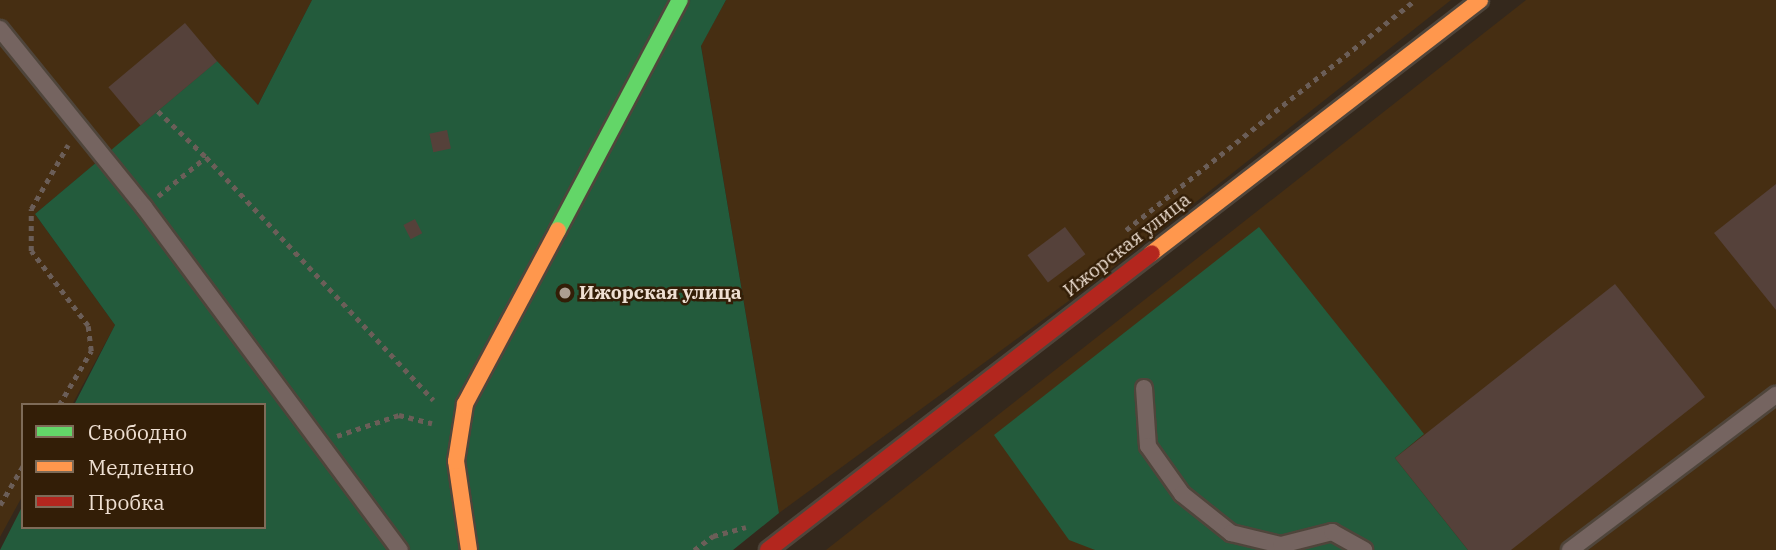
<!DOCTYPE html>
<html>
<head>
<meta charset="utf-8">
<style>
  body { margin:0 }
  #map { position:relative; width:1776px; height:550px; overflow:hidden; background:#34281c; font-family:"IBM Plex Serif",serif }
  div>[style] { position:absolute }
  [style*='--x'] { left:calc(var(--x)*1px); top:calc(var(--y)*1px); width:calc(var(--w)*1px); rotate:calc(var(--a)*1deg) }
  .built>* { inset:0; background:#462e12 }
  .green>* { inset:0; background:#235b3c }
  .building>* { inset:0; background:#55413a; transform-origin:0 0 }
  .path>* { height:4.5px; margin-top:-2.25px; transform-origin:0; background:repeating-linear-gradient(90deg,#6b5e58 0 5px,transparent 0 10px) }
  .roads { filter:drop-shadow(2px 0 #4f453b) drop-shadow(-2px 0 #4f453b) drop-shadow(0 2px #4f453b) drop-shadow(0 -2px #4f453b) }
  .lane>* { height:16px; margin:-8px; padding:0 8px; transform-origin:8px; border-radius:8px; background:#756460 }
  .fast>* { height:16px; margin:-8px; padding:0 8px; transform-origin:8px; border-radius:8px; background:#63d668 }
  .slow>* { height:16px; margin:-8px; padding:0 8px; transform-origin:8px; border-radius:8px; background:#ff974d }
  .jam>* { height:16px; margin:-8px; padding:0 8px; transform-origin:8px; border-radius:8px; background:#b3261e }
  .dots>* { width:19px; height:19px; translate:-50% -50%; box-sizing:border-box; border:4px solid #331e07; border-radius:50% }
  span { translate:-50% -50%; white-space:nowrap; text-align:center; line-height:1.15; -webkit-text-stroke:5px #331e07; paint-order:stroke }
  .street-label { font-size:19px; color:#eedfd2 }
  .poi-label { font-size:19px; color:#eedfd2; font-weight:700 }
  .left { translate:0 -50%; text-align:left }
  .legend { position:absolute; left:21px; top:403px; width:245px; height:126px; box-sizing:border-box; background:#331e07; border:2px solid #7e6b58; margin:0; padding:9px 12px; list-style:none; font-size:21px; color:#eedfd2 }
  .legend li { display:flex; align-items:center; gap:14px; height:35px }
  .legend b { width:35px; border:2px solid #7e6b58 }
</style>
</head>
<body>
<div id="map">
  <div class="built">
    <i style="clip-path:polygon(0 0,312px 0,258px 105px,217px 62px,35px 214px,115px 325px,72px 405px,23px 405px,23px 495px,0 537px)"></i>
    <i style="clip-path:polygon(726px 0,1451px 0,1096px 281px,779px 513px,701px 45px)"></i>
    <i style="clip-path:polygon(1526px 0,1776px 0,1776px 550px,826px 550px)"></i>
  </div>
  <div class="green">
    <i style="clip-path:polygon(312px 0,726px 0,701px 46px,779px 513px,733px 550px,0 550px,23px 505px,23px 527px,264px 527px,264px 405px,74px 405px,115px 325px,35px 214px,217px 61px,258px 105px)"></i>
    <i style="clip-path:polygon(1259px 227px,1424px 434px,1395px 458px,1468px 550px,1095px 550px,1069px 540px,994px 435px)"></i>
  </div>
  <div class="building">
    <i style="left:185px;top:23px;width:50px;height:100px;rotate:50deg"></i>
    <i style="left:447px;top:130px;width:19px;height:18px;rotate:78deg"></i>
    <i style="clip-path:polygon(1776px 184px,1776px 310px,1714px 233px)"></i>
    <i style="left:415px;top:219px;width:16px;height:13px;rotate:63deg"></i>
    <i style="left:1065px;top:227px;width:34px;height:47px;rotate:53deg"></i>
    <i style="clip-path:polygon(1615px 284px,1705px 397px,1511px 550px,1468px 550px,1395px 458px)"></i>
  </div>
  <div class="path">
    <i style="--x:158;--y:111;--w:66;--a:43.8"></i>
    <i style="--x:158;--y:196;--w:62;--a:-39.1"></i>
    <i style="--x:206;--y:157;--w:333;--a:46.9"></i>
    <i style="--x:1126;--y:230;--w:369;--a:-38.5"></i>
    <i style="--x:59;--y:405;--w:63;--a:-59.3"></i>
    <i style="--x:91;--y:351;--w:25;--a:-97"></i>
    <i style="--x:88;--y:326;--w:94;--a:-127.2"></i>
    <i style="--x:31;--y:251;--w:42;--a:-90"></i>
    <i style="--x:31;--y:209;--w:74;--a:-60"></i>
    <i style="--x:337;--y:436;--w:65;--a:-18.7"></i>
    <i style="--x:399;--y:415;--w:34;--a:14"></i>
    <i style="--x:0;--y:505;--w:45;--a:-59.5"></i>
    <i style="--x:694;--y:550;--w:24;--a:-36"></i>
    <i style="--x:713;--y:536;--w:34;--a:-15"></i>
  </div>
  <div class="roads">
    <div class="lane">
      <i style="--x:0;--y:29;--w:229;--a:51"></i>
      <i style="--x:144;--y:207;--w:428;--a:53.3"></i>
      <i style="--x:1144;--y:388;--w:58;--a:86.1"></i>
      <i style="--x:1148;--y:446;--w:59;--a:54.7"></i>
      <i style="--x:1182;--y:494;--w:63;--a:38.5"></i>
      <i style="--x:1231;--y:533;--w:51;--a:13.5"></i>
      <i style="--x:1281;--y:545;--w:53;--a:-14.3"></i>
      <i style="--x:1332;--y:532;--w:37;--a:29"></i>
      <i style="--x:1570;--y:550;--w:258;--a:-37"></i>
    </div>
    <div class="fast">
      <i style="--x:558;--y:230;--w:260;--a:-62.1"></i>
    </div>
    <div class="slow">
      <i style="--x:1152;--y:253;--w:414;--a:-37.6"></i>
      <i style="--x:469;--y:550;--w:90;--a:-98.3"></i>
      <i style="--x:456;--y:461;--w:58;--a:-81"></i>
      <i style="--x:465;--y:404;--w:197;--a:-61.9"></i>
    </div>
    <div class="jam">
      <i style="--x:768;--y:550;--w:485;--a:-37.7"></i>
    </div>
  </div>
  <div class="dots">
    <i style="left:565px;top:293px;background:#ad9f92"></i>
  </div>
  <div class="street-label">
    <span style="left:1127px;top:245px;rotate:-38deg">Ижорская улица</span>
  </div>
  <div class="poi-label">
    <span class="left" style="left:579px;top:293px">Ижорская улица</span>
  </div>
  <ul class="legend">
  <li><b style="height:9px;background:#63d668"></b>Свободно</li>
  <li><b style="height:9px;background:#ff974d"></b>Медленно</li>
  <li><b style="height:9px;background:#b3261e"></b>Пробка</li>
  </ul>
</div>
</body>
</html>
